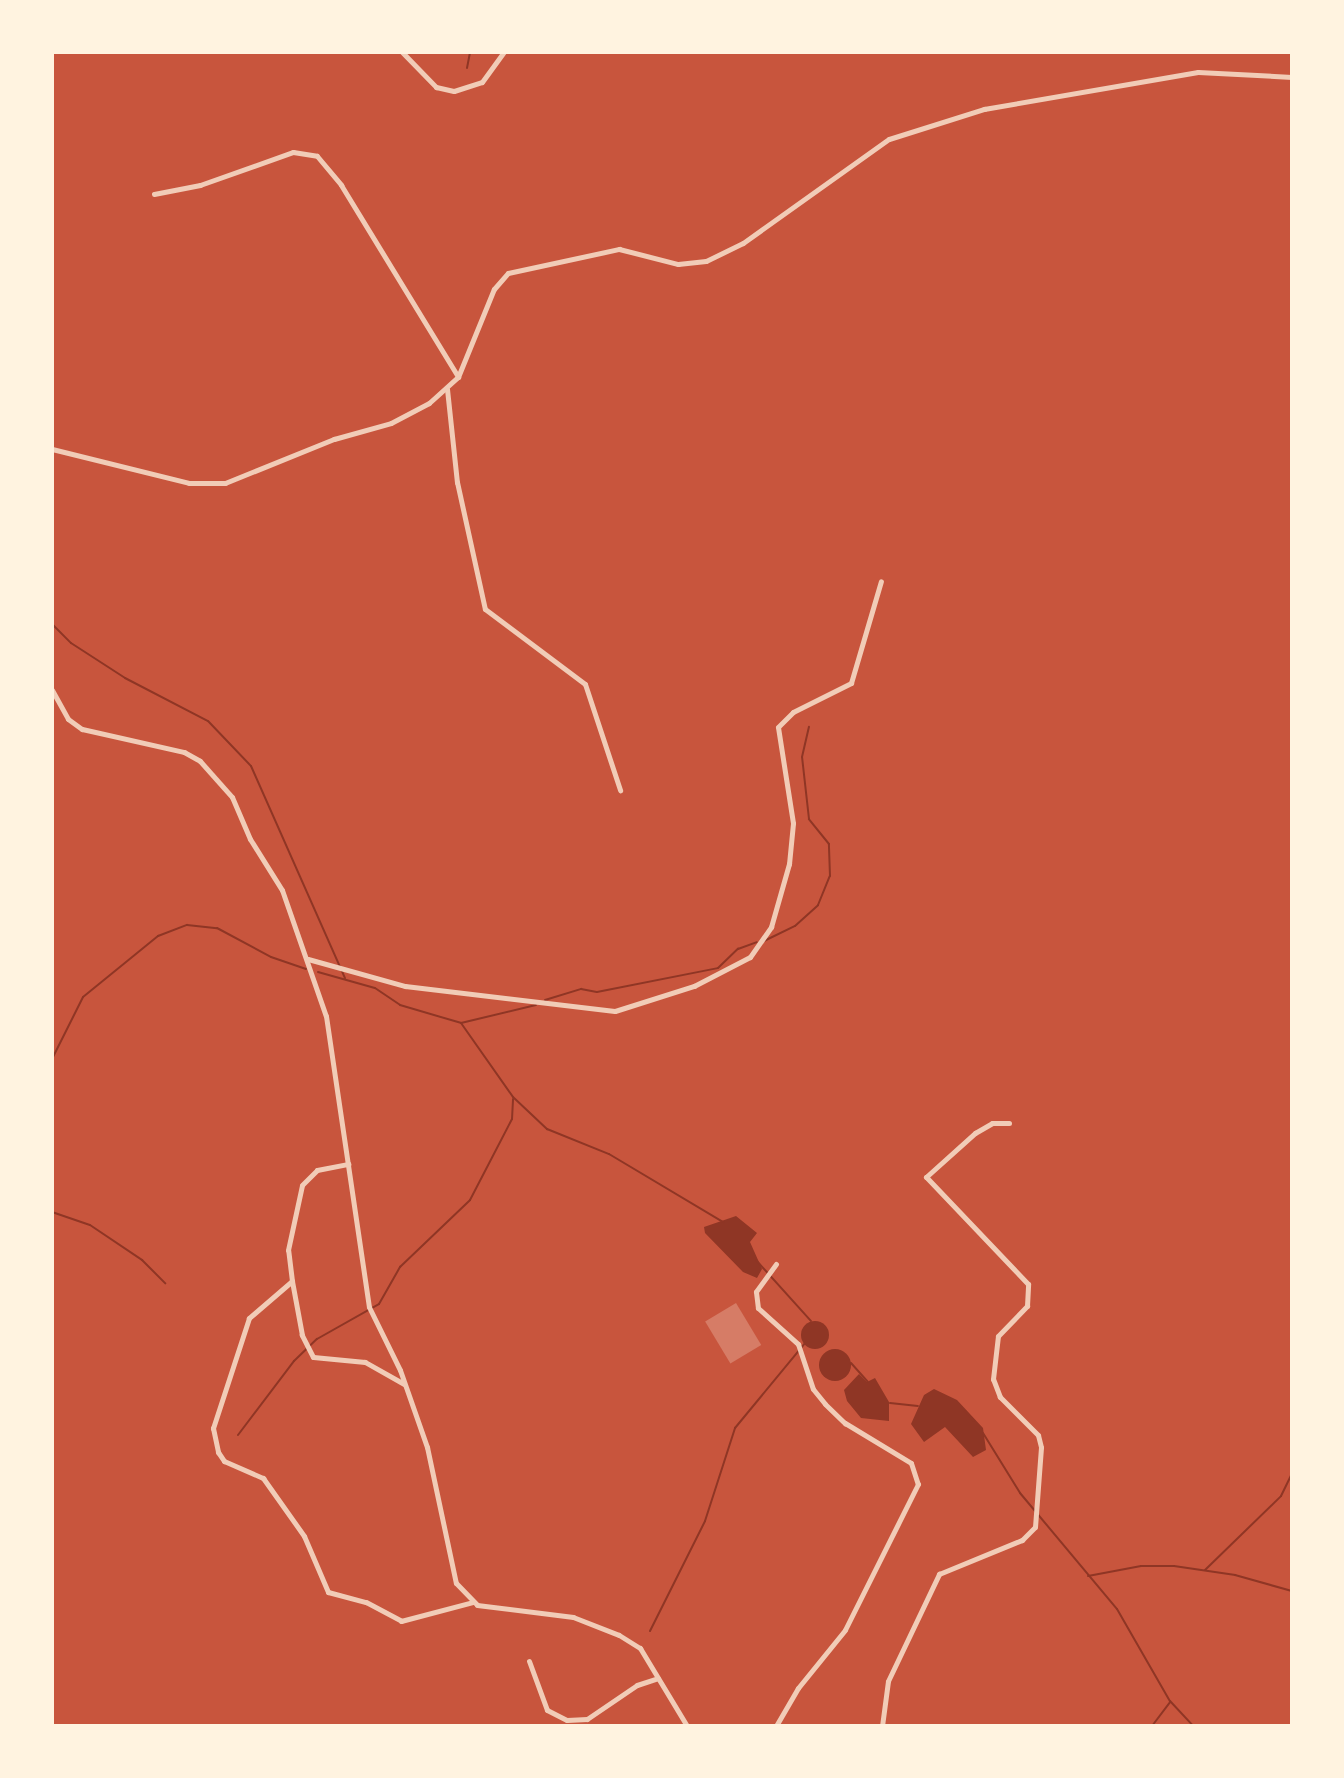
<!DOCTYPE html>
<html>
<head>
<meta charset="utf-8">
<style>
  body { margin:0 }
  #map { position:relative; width:1344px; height:1778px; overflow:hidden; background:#c8553d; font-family:"Fira Sans",sans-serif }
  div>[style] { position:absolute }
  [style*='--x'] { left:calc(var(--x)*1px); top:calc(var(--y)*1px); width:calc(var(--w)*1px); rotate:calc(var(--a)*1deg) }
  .water>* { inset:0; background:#8f3625 }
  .round { border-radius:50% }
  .stream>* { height:2px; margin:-1px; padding:0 1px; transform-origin:1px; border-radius:1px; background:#8f3625 }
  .building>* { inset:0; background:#d67c66; transform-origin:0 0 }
  .minor>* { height:5px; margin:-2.5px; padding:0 2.5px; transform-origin:2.5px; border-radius:2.5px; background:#f1ccb7 }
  span { translate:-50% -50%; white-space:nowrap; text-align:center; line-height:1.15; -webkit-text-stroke:8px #fff3e0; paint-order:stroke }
  .frame { position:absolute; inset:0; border:54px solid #fff3e0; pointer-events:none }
</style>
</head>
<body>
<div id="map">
  <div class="water">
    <i style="clip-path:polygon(736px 1216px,757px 1233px,750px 1242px,762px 1269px,757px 1278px,743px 1272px,705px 1233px,704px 1227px)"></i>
    <i class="round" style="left:801px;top:1321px;width:28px;height:28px"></i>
    <i class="round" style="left:819px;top:1349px;width:32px;height:32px"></i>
    <i style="clip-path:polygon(859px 1374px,867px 1382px,875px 1378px,889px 1402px,889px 1421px,861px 1418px,847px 1401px,844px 1390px)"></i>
    <i style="clip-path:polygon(934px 1389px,957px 1400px,983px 1428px,986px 1450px,973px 1457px,945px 1427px,924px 1442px,911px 1424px,924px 1395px)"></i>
  </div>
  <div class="stream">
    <i style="--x:467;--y:68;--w:16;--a:-79"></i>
    <i style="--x:52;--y:624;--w:27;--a:45"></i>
    <i style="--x:71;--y:643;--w:64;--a:32.9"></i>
    <i style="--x:125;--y:678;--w:93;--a:27.4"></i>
    <i style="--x:208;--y:721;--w:62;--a:46.3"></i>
    <i style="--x:251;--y:766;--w:232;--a:66.1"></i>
    <i style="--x:764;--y:941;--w:34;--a:-26"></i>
    <i style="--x:795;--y:926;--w:31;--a:-42"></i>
    <i style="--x:818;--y:905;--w:31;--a:-68"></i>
    <i style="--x:830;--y:876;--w:32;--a:-92"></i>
    <i style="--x:829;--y:844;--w:32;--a:-129"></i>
    <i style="--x:809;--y:819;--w:62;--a:-96.4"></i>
    <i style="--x:802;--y:757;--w:31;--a:-77"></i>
    <i style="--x:318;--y:972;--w:59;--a:15.7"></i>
    <i style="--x:375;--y:988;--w:30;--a:34"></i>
    <i style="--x:400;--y:1005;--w:64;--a:16.4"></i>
    <i style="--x:461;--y:1023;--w:77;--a:-13.5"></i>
    <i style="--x:545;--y:1000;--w:38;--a:-17"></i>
    <i style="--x:581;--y:989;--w:16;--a:11"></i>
    <i style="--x:597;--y:992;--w:123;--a:-11.2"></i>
    <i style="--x:718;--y:968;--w:28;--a:-44"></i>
    <i style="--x:738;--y:949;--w:20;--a:-20"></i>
    <i style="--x:461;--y:1023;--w:90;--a:54.9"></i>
    <i style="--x:513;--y:1097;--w:47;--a:43.3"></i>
    <i style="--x:547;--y:1129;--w:67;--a:22"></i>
    <i style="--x:609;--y:1154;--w:133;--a:30.8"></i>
    <i style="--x:52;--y:1059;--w:69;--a:-63.4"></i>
    <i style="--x:83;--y:997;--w:97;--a:-39.1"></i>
    <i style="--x:158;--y:936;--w:31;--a:-21"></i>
    <i style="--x:187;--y:925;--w:30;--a:6"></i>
    <i style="--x:217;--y:928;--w:61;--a:28.2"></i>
    <i style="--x:271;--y:957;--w:37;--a:19"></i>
    <i style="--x:52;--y:1212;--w:40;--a:18.9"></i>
    <i style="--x:90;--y:1225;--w:63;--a:33.9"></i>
    <i style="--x:142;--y:1260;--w:33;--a:45"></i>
    <i style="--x:756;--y:1260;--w:82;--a:48"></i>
    <i style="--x:851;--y:1363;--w:25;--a:48"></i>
    <i style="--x:890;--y:1403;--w:28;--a:6"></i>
    <i style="--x:965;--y:1411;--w:13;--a:48"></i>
    <i style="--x:983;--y:1433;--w:70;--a:58.3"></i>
    <i style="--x:1020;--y:1493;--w:151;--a:50.1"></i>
    <i style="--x:1117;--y:1609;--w:106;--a:60.1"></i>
    <i style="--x:1170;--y:1701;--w:34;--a:47"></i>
    <i style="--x:238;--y:1435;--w:93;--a:-52.9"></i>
    <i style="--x:294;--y:1361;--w:32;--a:-44"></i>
    <i style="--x:317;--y:1339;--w:71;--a:-29.4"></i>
    <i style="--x:379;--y:1304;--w:43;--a:-60.4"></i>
    <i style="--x:400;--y:1267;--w:97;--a:-43.7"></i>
    <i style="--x:470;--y:1200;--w:91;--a:-62.6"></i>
    <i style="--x:512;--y:1119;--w:20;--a:-87"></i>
    <i style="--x:1205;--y:1570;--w:106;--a:-44.2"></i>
    <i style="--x:1281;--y:1496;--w:25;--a:-64"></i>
    <i style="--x:1088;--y:1576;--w:54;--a:-10.7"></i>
    <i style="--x:1141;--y:1566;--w:33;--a:0"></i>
    <i style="--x:1174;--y:1566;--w:62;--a:8.4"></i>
    <i style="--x:1235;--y:1575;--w:59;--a:15.7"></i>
    <i style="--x:650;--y:1631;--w:123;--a:-63.4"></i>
    <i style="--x:705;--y:1521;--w:98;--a:-72.1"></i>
    <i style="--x:735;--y:1428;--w:112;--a:-50.5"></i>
    <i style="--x:1152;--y:1726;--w:30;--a:-53"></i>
  </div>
  <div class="building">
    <i style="left:736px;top:1303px;width:49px;height:36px;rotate:59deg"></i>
  </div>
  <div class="minor">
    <i style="--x:402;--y:52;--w:49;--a:45.8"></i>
    <i style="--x:436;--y:87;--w:18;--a:13"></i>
    <i style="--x:454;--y:91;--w:29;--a:-18"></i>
    <i style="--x:482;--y:82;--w:37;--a:-54"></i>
    <i style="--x:154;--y:194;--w:47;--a:-11.1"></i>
    <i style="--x:200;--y:185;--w:99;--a:-19.5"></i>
    <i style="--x:293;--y:152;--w:24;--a:9"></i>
    <i style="--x:317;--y:156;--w:38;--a:50"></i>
    <i style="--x:341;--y:185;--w:225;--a:58.6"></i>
    <i style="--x:447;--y:389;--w:94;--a:83.9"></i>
    <i style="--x:457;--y:482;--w:130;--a:77.6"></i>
    <i style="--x:485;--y:609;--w:125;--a:36.9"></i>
    <i style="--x:585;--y:684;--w:112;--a:71.7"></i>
    <i style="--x:52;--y:449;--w:141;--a:13.9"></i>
    <i style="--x:189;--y:483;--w:36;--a:0"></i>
    <i style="--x:225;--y:483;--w:118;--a:-22"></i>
    <i style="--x:334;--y:439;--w:59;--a:-15.7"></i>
    <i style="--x:391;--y:423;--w:43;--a:-27.8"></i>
    <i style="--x:429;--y:403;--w:39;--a:-42"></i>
    <i style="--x:458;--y:377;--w:95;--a:-67.8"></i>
    <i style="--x:494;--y:289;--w:21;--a:-49"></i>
    <i style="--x:508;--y:273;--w:114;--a:-12.2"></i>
    <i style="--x:619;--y:249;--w:61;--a:14.3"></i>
    <i style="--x:678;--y:264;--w:28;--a:-6"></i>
    <i style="--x:706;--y:261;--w:41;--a:-25.9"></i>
    <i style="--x:743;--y:243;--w:179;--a:-35.5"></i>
    <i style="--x:889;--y:139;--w:100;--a:-17.5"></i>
    <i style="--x:984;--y:109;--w:217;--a:-9.8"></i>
    <i style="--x:1198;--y:72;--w:94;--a:3"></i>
    <i style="--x:52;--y:690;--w:33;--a:61"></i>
    <i style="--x:68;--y:719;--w:17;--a:36"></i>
    <i style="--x:82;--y:729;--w:105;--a:12.7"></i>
    <i style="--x:184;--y:752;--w:18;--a:29"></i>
    <i style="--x:200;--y:761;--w:48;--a:48.4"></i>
    <i style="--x:232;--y:797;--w:46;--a:66.8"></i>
    <i style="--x:250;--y:839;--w:60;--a:57.9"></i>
    <i style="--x:282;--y:890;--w:133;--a:70.8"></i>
    <i style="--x:326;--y:1016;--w:294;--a:81.6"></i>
    <i style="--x:369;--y:1307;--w:70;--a:63.8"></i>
    <i style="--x:400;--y:1370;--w:82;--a:70.7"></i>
    <i style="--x:427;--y:1447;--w:139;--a:78"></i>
    <i style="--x:456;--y:1583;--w:30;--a:46"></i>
    <i style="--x:477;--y:1605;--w:97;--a:7.1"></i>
    <i style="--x:573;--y:1617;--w:49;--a:21.4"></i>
    <i style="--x:619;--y:1635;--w:25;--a:32"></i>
    <i style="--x:640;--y:1648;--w:91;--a:58.9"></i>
    <i style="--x:308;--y:959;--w:101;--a:15.6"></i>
    <i style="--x:405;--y:986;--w:211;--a:6.8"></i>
    <i style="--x:615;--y:1011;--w:83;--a:-17.6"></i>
    <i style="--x:694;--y:986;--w:63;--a:-27.4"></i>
    <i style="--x:750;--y:957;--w:37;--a:-55"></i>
    <i style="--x:771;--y:927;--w:66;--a:-74.1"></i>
    <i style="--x:789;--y:864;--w:41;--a:-84.4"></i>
    <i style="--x:793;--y:823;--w:97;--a:-98.9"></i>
    <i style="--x:778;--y:727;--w:21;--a:-45"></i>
    <i style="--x:793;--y:712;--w:65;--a:-26.6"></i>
    <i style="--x:851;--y:683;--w:106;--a:-73.6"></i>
    <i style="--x:776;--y:1264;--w:34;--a:126"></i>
    <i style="--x:756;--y:1292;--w:16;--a:83"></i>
    <i style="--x:758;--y:1308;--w:54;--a:42"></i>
    <i style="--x:798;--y:1344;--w:47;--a:71.6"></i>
    <i style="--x:813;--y:1389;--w:19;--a:51"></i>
    <i style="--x:825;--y:1404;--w:28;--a:44"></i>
    <i style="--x:845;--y:1423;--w:77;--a:31.2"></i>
    <i style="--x:911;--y:1463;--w:22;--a:72"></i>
    <i style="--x:918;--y:1484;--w:163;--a:116.6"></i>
    <i style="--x:845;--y:1630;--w:75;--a:129"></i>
    <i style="--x:798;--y:1688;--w:44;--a:120.1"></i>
    <i style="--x:292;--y:1281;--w:31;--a:-97"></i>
    <i style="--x:288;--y:1250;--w:66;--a:-77.8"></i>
    <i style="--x:302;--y:1185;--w:21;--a:-45"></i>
    <i style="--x:317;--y:1170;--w:32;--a:-11"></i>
    <i style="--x:404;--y:1384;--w:45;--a:-150.6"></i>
    <i style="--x:365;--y:1362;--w:52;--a:-174.5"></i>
    <i style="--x:313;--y:1357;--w:25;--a:-117"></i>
    <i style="--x:302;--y:1335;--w:55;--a:-100.5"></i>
    <i style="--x:292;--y:1281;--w:57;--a:139.3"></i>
    <i style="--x:249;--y:1318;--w:116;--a:108.1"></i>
    <i style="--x:213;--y:1428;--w:25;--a:78"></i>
    <i style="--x:218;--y:1452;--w:11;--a:56"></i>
    <i style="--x:224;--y:1461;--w:43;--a:23.6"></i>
    <i style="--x:263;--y:1478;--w:71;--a:54.7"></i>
    <i style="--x:304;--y:1536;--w:61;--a:66.8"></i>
    <i style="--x:328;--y:1592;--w:39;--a:15"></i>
    <i style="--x:366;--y:1602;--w:40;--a:28"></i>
    <i style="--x:401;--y:1621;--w:74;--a:-14.8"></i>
    <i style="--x:529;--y:1661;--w:52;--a:69.8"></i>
    <i style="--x:547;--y:1710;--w:22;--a:27"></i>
    <i style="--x:567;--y:1720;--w:20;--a:-3"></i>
    <i style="--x:587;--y:1719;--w:60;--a:-34.2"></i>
    <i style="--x:637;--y:1685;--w:22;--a:-18"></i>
    <i style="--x:882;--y:1726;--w:45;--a:-82.4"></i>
    <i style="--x:888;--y:1681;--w:119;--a:-64.5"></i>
    <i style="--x:939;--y:1574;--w:90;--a:-22.3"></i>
    <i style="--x:1022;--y:1540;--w:18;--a:-45"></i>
    <i style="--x:1035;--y:1527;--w:80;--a:-85.7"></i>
    <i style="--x:1041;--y:1447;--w:12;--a:-104"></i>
    <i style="--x:1038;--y:1435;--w:54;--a:-135"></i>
    <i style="--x:1000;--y:1397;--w:19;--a:-111"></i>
    <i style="--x:993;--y:1379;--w:43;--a:-83.4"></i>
    <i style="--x:998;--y:1336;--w:42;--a:-46"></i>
    <i style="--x:1027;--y:1306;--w:22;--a:-87"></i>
    <i style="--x:1028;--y:1284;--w:148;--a:-133.6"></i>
    <i style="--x:926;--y:1177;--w:66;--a:-41.9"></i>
    <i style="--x:975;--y:1133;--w:20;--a:-30"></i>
    <i style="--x:992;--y:1123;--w:17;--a:0"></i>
  </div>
  <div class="frame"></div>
</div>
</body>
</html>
